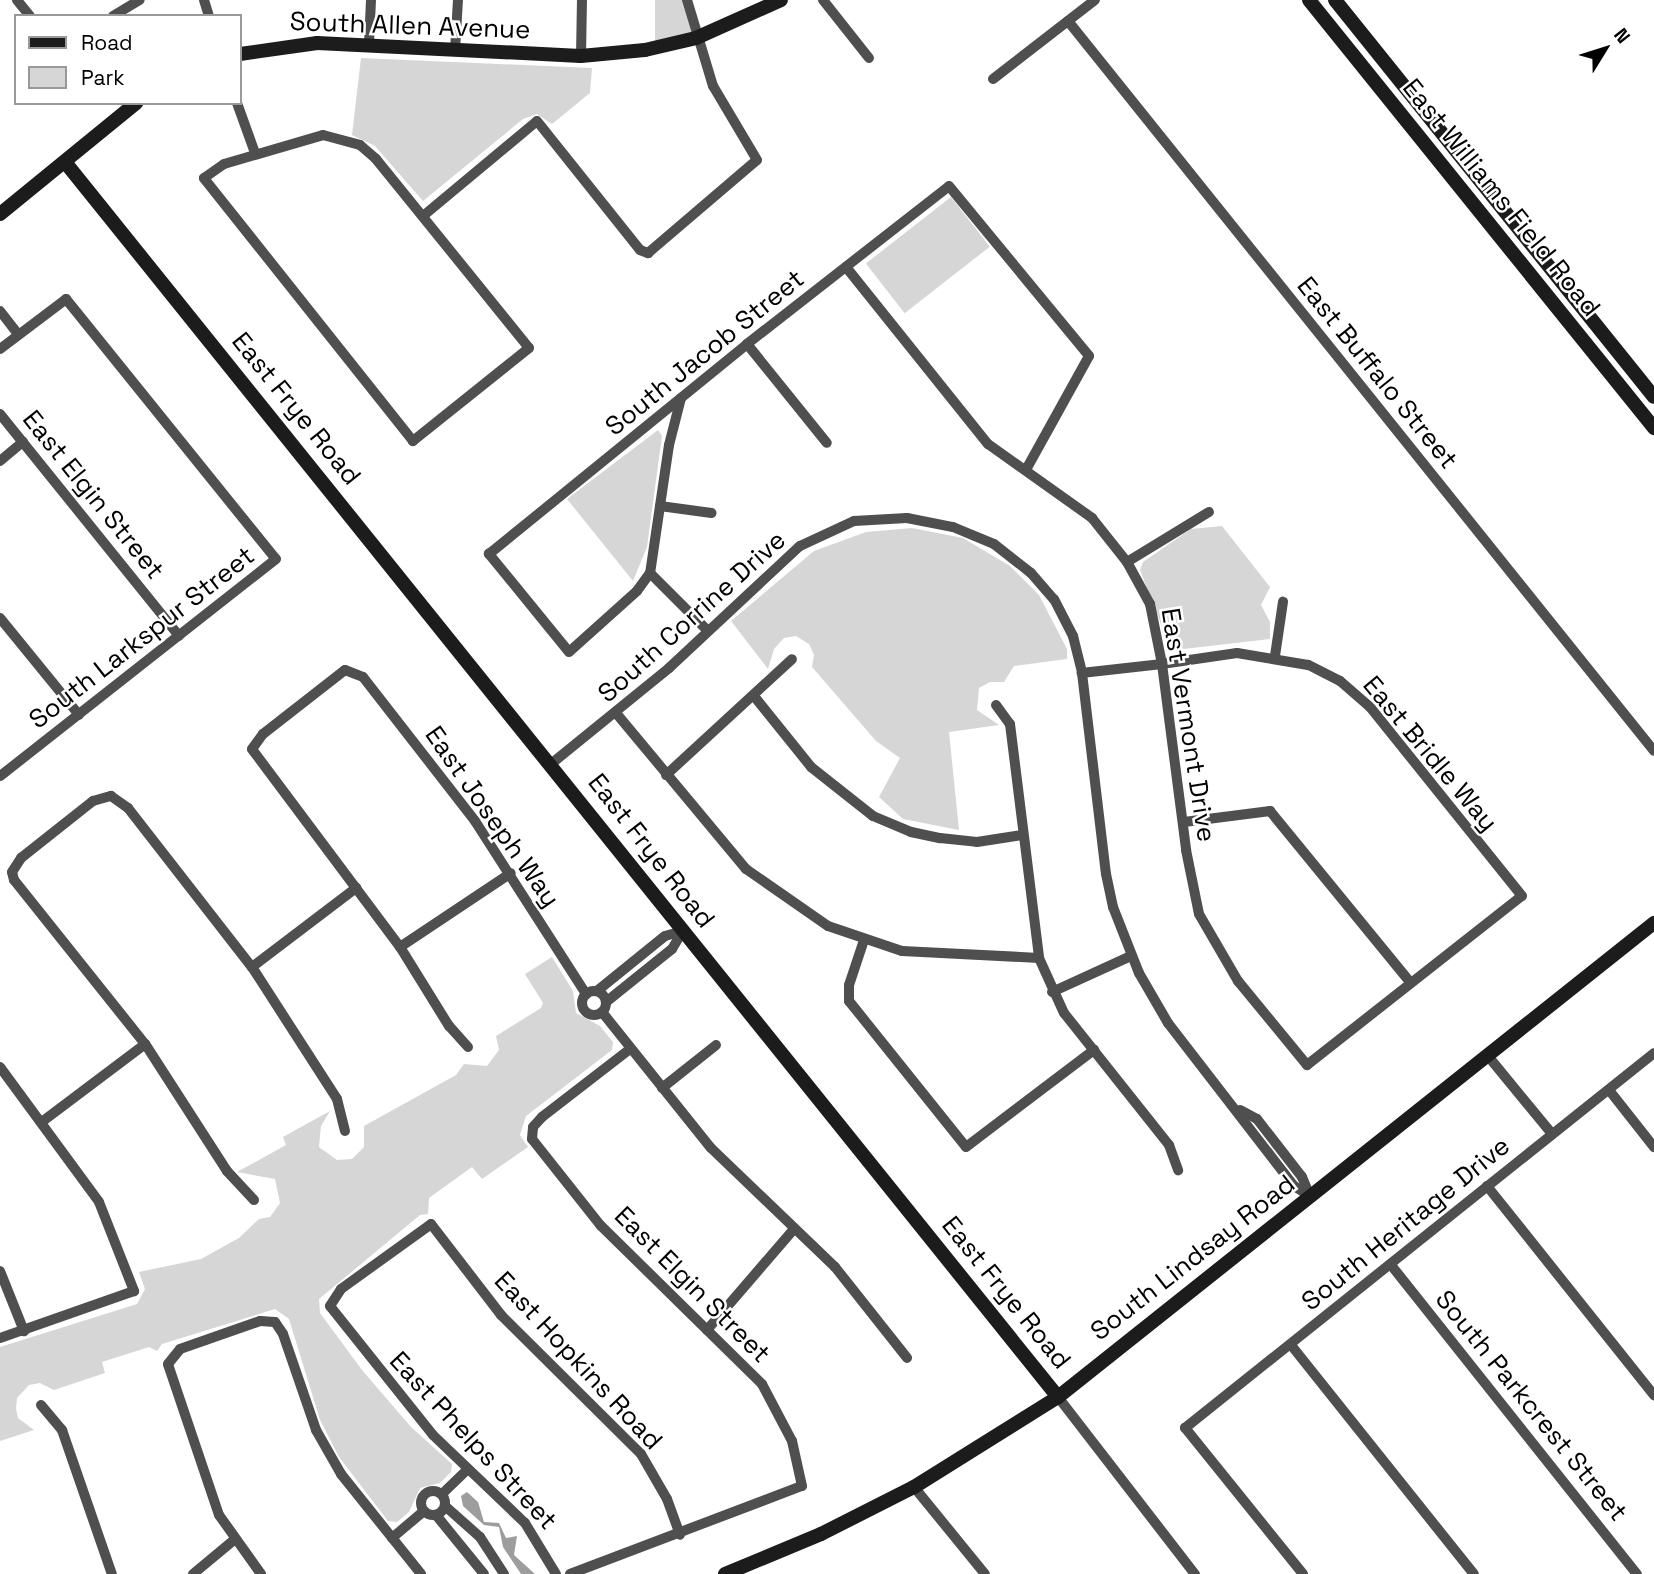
<!DOCTYPE html>
<html>
<head>
<meta charset="utf-8">
<style>
  body { margin:0 }
  #map { position:relative; width:1654px; height:1574px; overflow:hidden; background:#fff; font-family:"Space Grotesk",sans-serif }
  div>[style] { position:absolute }
  [style*='--x'] { left:calc(var(--x)*1px); top:calc(var(--y)*1px); width:calc(var(--w)*1px); rotate:calc(var(--a)*1deg) }
  .green>* { inset:0; background:#d6d6d6; transform-origin:0 0 }
  .water>* { inset:0; background:#9d9d9d }
  .street>* { height:10px; margin:-5px; padding:0 5px; transform-origin:5px; border-radius:5px; background:#4f4f4f }
  .street>.ring { margin:-5px; padding:0; box-sizing:content-box; background:none; border:10px solid #4f4f4f; border-radius:50% }
  .secondary>* { height:14px; margin:-7px; padding:0 7px; transform-origin:7px; border-radius:7px; background:#1c1c1c }
  span { translate:-50% -50%; white-space:nowrap; text-align:center; line-height:1.15; -webkit-text-stroke:5px #fff; paint-order:stroke }
  .street-label { font-size:26px; color:#000 }
  .legend { position:absolute; left:14px; top:14px; width:228px; height:91px; box-sizing:border-box; background:#fff; border:2px solid #999; margin:0; padding:9px 12px; list-style:none; font-size:21px; color:#000 }
  .legend li { display:flex; align-items:center; gap:14px; height:35px }
  .legend b { width:35px; border:2px solid #999 }
  .north { position:absolute; left:1570px; top:14px; width:70px; height:70px; -webkit-text-stroke:5px #fff; paint-order:stroke; rotate:52deg; font-size:19px; font-weight:700; line-height:28px; text-align:center; color:#000 }
  .north::after { content:''; display:block; margin:auto; width:24px; height:32px; background:#000; clip-path:polygon(50% 0,100% 100%,50% 72%,0 100%) }
</style>
</head>
<body>
<div id="map">
  <div class="green">
    <i style="clip-path:polygon(655px 0,687px 0,696px 38px,655px 48px)"></i>
    <i style="clip-path:polygon(361px 58px,592px 68px,590px 93px,552px 124px,537px 114px,523px 119px,423px 201px,375px 146px,352px 135px)"></i>
    <i style="left:951px;top:197px;width:63px;height:108px;rotate:52deg"></i>
    <i style="clip-path:polygon(658px 430px,662px 436px,647px 547px,633px 581px,567px 499px)"></i>
    <i style="clip-path:polygon(1222px 526px,1270px 587px,1261px 605px,1270px 622px,1270px 639px,1175px 650px,1169px 645px,1140px 570px,1143px 562px,1191px 529px)"></i>
    <i style="clip-path:polygon(912px 528px,963px 538px,1010px 566px,1039px 595px,1067px 649px,1067px 659px,1014px 666px,1004px 682px,990px 682px,979px 688px,977px 710px,999px 725px,949px 732px,959px 830px,903px 819px,879px 797px,900px 758px,876px 741px,812px 667px,814px 655px,809px 644px,796px 636px,784px 638px,774px 649px,768px 669px,731px 621px,814px 551px,866px 532px)"></i>
    <i style="clip-path:polygon(552px 957px,573px 991px,576px 1013px,600px 1026px,613px 1042px,612px 1050px,526px 1116px,520px 1135px,528px 1147px,482px 1179px,472px 1167px,429px 1198px,428px 1214px,420px 1215px,319px 1299px,320px 1313px,362px 1370px,411px 1427px,452px 1464px,451px 1472px,440px 1483px,420px 1488px,409px 1512px,397px 1522px,388px 1521px,339px 1457px,320px 1420px,289px 1319px,275px 1309px,162px 1344px,157px 1351px,149px 1347px,102px 1362px,105px 1373px,54px 1390px,40px 1383px,29px 1385px,17px 1398px,16px 1409px,18px 1418px,34px 1430px,0 1441px,0 1347px,137px 1304px,145px 1289px,139px 1272px,201px 1259px,239px 1238px,259px 1219px,270px 1217px,280px 1203px,275px 1179px,237px 1172px,286px 1145px,283px 1137px,330px 1111px,321px 1126px,319px 1147px,337px 1160px,352px 1159px,364px 1147px,364px 1126px,456px 1075px,464px 1064px,487px 1066px,499px 1050px,496px 1036px,541px 1008px,543px 1003px,525px 974px)"></i>
  </div>
  <div class="water">
    <i style="clip-path:polygon(467px 1492px,478px 1502px,484px 1522px,499px 1523px,506px 1538px,517px 1536px,514px 1555px,535px 1574px,521px 1574px,503px 1547px,499px 1527px,484px 1525px,463px 1506px,461px 1496px)"></i>
  </div>
  <div class="street">
    <i style="--x:17;--y:0;--w:21;--a:51"></i>
    <i style="--x:204;--y:0;--w:17;--a:73"></i>
    <i style="--x:823;--y:0;--w:74;--a:51.6"></i>
    <i style="--x:113;--y:16;--w:31;--a:-31"></i>
    <i style="--x:1068;--y:21;--w:936;--a:51.24"></i>
    <i style="--x:369;--y:44;--w:44;--a:-87.4"></i>
    <i style="--x:455;--y:50;--w:50;--a:-86.6"></i>
    <i style="--x:581;--y:56;--w:56;--a:-89"></i>
    <i style="--x:993;--y:79;--w:129;--a:-37.8"></i>
    <i style="--x:237;--y:103;--w:53;--a:70.2"></i>
    <i style="--x:323;--y:135;--w:38;--a:15"></i>
    <i style="--x:360;--y:145;--w:21;--a:41"></i>
    <i style="--x:376;--y:159;--w:243;--a:51"></i>
    <i style="--x:529;--y:348;--w:149;--a:141.3"></i>
    <i style="--x:413;--y:441;--w:336;--a:-128.5"></i>
    <i style="--x:204;--y:178;--w:24;--a:-35"></i>
    <i style="--x:224;--y:164;--w:103;--a:-16.3"></i>
    <i style="--x:423;--y:216;--w:148;--a:-39.8"></i>
    <i style="--x:537;--y:121;--w:165;--a:51.4"></i>
    <i style="--x:640;--y:250;--w:9;--a:21"></i>
    <i style="--x:648;--y:253;--w:143;--a:-40.5"></i>
    <i style="--x:757;--y:160;--w:86;--a:-120.7"></i>
    <i style="--x:713;--y:86;--w:90;--a:-106.8"></i>
    <i style="--x:846;--y:267;--w:227;--a:51.3"></i>
    <i style="--x:988;--y:444;--w:128;--a:35.4"></i>
    <i style="--x:1092;--y:518;--w:56;--a:51.5"></i>
    <i style="--x:1127;--y:562;--w:48;--a:61.3"></i>
    <i style="--x:1150;--y:604;--w:61;--a:78.7"></i>
    <i style="--x:1162;--y:664;--w:188;--a:82.6"></i>
    <i style="--x:1186;--y:850;--w:65;--a:78.5"></i>
    <i style="--x:1199;--y:914;--w:78;--a:59.8"></i>
    <i style="--x:1238;--y:981;--w:109;--a:50.6"></i>
    <i style="--x:1307;--y:1065;--w:273;--a:-38.2"></i>
    <i style="--x:1522;--y:896;--w:243;--a:-128.8"></i>
    <i style="--x:1370;--y:707;--w:40;--a:-139"></i>
    <i style="--x:1340;--y:681;--w:36;--a:-153"></i>
    <i style="--x:1308;--y:665;--w:72;--a:-170.4"></i>
    <i style="--x:1237;--y:653;--w:76;--a:171.7"></i>
    <i style="--x:1162;--y:664;--w:81;--a:173.6"></i>
    <i style="--x:0;--y:311;--w:29;--a:52"></i>
    <i style="--x:747;--y:344;--w:127;--a:51.1"></i>
    <i style="--x:0;--y:349;--w:83;--a:-37.1"></i>
    <i style="--x:66;--y:299;--w:334;--a:51.1"></i>
    <i style="--x:276;--y:559;--w:351;--a:141.8"></i>
    <i style="--x:681;--y:398;--w:49;--a:104.3"></i>
    <i style="--x:669;--y:445;--w:129;--a:98.4"></i>
    <i style="--x:650;--y:573;--w:22;--a:126"></i>
    <i style="--x:637;--y:591;--w:91;--a:138.1"></i>
    <i style="--x:569;--y:652;--w:127;--a:-129.2"></i>
    <i style="--x:489;--y:554;--w:333;--a:-39.1"></i>
    <i style="--x:747;--y:344;--w:256;--a:-38"></i>
    <i style="--x:949;--y:186;--w:220;--a:50.5"></i>
    <i style="--x:1089;--y:356;--w:128;--a:119"></i>
    <i style="--x:0;--y:414;--w:285;--a:51.1"></i>
    <i style="--x:0;--y:461;--w:30;--a:-40"></i>
    <i style="--x:660;--y:506;--w:52;--a:7.7"></i>
    <i style="--x:1127;--y:562;--w:96;--a:-31.4"></i>
    <i style="--x:650;--y:573;--w:79;--a:45"></i>
    <i style="--x:0;--y:618;--w:125;--a:50.8"></i>
    <i style="--x:1275;--y:656;--w:55;--a:-81.6"></i>
    <i style="--x:754;--y:696;--w:91;--a:51.2"></i>
    <i style="--x:811;--y:767;--w:79;--a:38.3"></i>
    <i style="--x:873;--y:816;--w:41;--a:22.8"></i>
    <i style="--x:911;--y:832;--w:30;--a:12"></i>
    <i style="--x:940;--y:838;--w:37;--a:6"></i>
    <i style="--x:977;--y:842;--w:46;--a:-8.8"></i>
    <i style="--x:996;--y:705;--w:24;--a:54"></i>
    <i style="--x:1010;--y:724;--w:236;--a:82.9"></i>
    <i style="--x:1039;--y:958;--w:60;--a:65.6"></i>
    <i style="--x:1064;--y:1013;--w:169;--a:51.5"></i>
    <i style="--x:1169;--y:1145;--w:27;--a:70"></i>
    <i style="--x:616;--y:713;--w:203;--a:50.2"></i>
    <i style="--x:746;--y:869;--w:100;--a:34.8"></i>
    <i style="--x:828;--y:926;--w:78;--a:18.7"></i>
    <i style="--x:902;--y:951;--w:137;--a:2.9"></i>
    <i style="--x:551;--y:764;--w:152;--a:-39.1"></i>
    <i style="--x:669;--y:668;--w:179;--a:-43"></i>
    <i style="--x:800;--y:546;--w:60;--a:-24.8"></i>
    <i style="--x:854;--y:521;--w:53;--a:-3.2"></i>
    <i style="--x:907;--y:518;--w:47;--a:11.1"></i>
    <i style="--x:953;--y:527;--w:44;--a:22.5"></i>
    <i style="--x:994;--y:544;--w:47;--a:38.1"></i>
    <i style="--x:1031;--y:573;--w:35;--a:49"></i>
    <i style="--x:1054;--y:599;--w:42;--a:62.8"></i>
    <i style="--x:1073;--y:636;--w:38;--a:76"></i>
    <i style="--x:1082;--y:673;--w:202;--a:83.2"></i>
    <i style="--x:1106;--y:874;--w:34;--a:78"></i>
    <i style="--x:1113;--y:907;--w:71;--a:68.5"></i>
    <i style="--x:1139;--y:973;--w:58;--a:59.9"></i>
    <i style="--x:1168;--y:1023;--w:206;--a:52.3"></i>
    <i style="--x:1294;--y:1186;--w:19;--a:32"></i>
    <i style="--x:666;--y:775;--w:171;--a:-42.6"></i>
    <i style="--x:1184;--y:822;--w:87;--a:-7.3"></i>
    <i style="--x:1270;--y:811;--w:221;--a:50.7"></i>
    <i style="--x:864;--y:940;--w:47;--a:108.4"></i>
    <i style="--x:849;--y:985;--w:16;--a:90"></i>
    <i style="--x:849;--y:1001;--w:187;--a:51.3"></i>
    <i style="--x:966;--y:1147;--w:161;--a:-37.2"></i>
    <i style="--x:400;--y:947;--w:133;--a:-33.7"></i>
    <i style="--x:252;--y:967;--w:131;--a:-37.2"></i>
    <i class="ring" style="left:582px;top:991px;width:14px;height:14px"></i>
    <i style="--x:597;--y:991;--w:87;--a:-39"></i>
    <i style="--x:665;--y:936;--w:19;--a:-16"></i>
    <i style="--x:1052;--y:992;--w:87;--a:-24.5"></i>
    <i style="--x:606;--y:1002;--w:85;--a:-38.8"></i>
    <i style="--x:672;--y:949;--w:21;--a:-59"></i>
    <i style="--x:602;--y:1012;--w:174;--a:51.3"></i>
    <i style="--x:711;--y:1148;--w:172;--a:43.8"></i>
    <i style="--x:835;--y:1267;--w:116;--a:51.6"></i>
    <i style="--x:468;--y:1047;--w:28;--a:-132"></i>
    <i style="--x:449;--y:1026;--w:93;--a:-121.8"></i>
    <i style="--x:400;--y:947;--w:247;--a:-126.8"></i>
    <i style="--x:252;--y:749;--w:19;--a:-54"></i>
    <i style="--x:263;--y:734;--w:104;--a:-38"></i>
    <i style="--x:345;--y:670;--w:19;--a:21"></i>
    <i style="--x:363;--y:677;--w:182;--a:52.1"></i>
    <i style="--x:475;--y:821;--w:206;--a:57.3"></i>
    <i style="--x:1488;--y:1056;--w:101;--a:50.6"></i>
    <i style="--x:0;--y:1067;--w:167;--a:53.7"></i>
    <i style="--x:99;--y:1202;--w:96;--a:68.5"></i>
    <i style="--x:134;--y:1291;--w:142;--a:160.7"></i>
    <i style="--x:662;--y:1088;--w:69;--a:-38.5"></i>
    <i style="--x:1609;--y:1090;--w:73;--a:51.7"></i>
    <i style="--x:1240;--y:1110;--w:19;--a:28"></i>
    <i style="--x:1257;--y:1119;--w:73;--a:52.2"></i>
    <i style="--x:1302;--y:1177;--w:21;--a:67"></i>
    <i style="--x:43;--y:1121;--w:128;--a:-37"></i>
    <i style="--x:1487;--y:1186;--w:268;--a:51.4"></i>
    <i style="--x:254;--y:1200;--w:40;--a:-133"></i>
    <i style="--x:227;--y:1171;--w:151;--a:-122.8"></i>
    <i style="--x:145;--y:1044;--w:210;--a:-128.6"></i>
    <i style="--x:14;--y:880;--w:8;--a:-104"></i>
    <i style="--x:12;--y:872;--w:17;--a:-57"></i>
    <i style="--x:21;--y:858;--w:92;--a:-38.4"></i>
    <i style="--x:93;--y:801;--w:19;--a:-16"></i>
    <i style="--x:111;--y:796;--w:21;--a:35"></i>
    <i style="--x:128;--y:808;--w:202;--a:52.1"></i>
    <i style="--x:252;--y:967;--w:157;--a:57.2"></i>
    <i style="--x:337;--y:1099;--w:33;--a:76"></i>
    <i style="--x:1391;--y:1265;--w:395;--a:51.5"></i>
    <i style="--x:0;--y:1271;--w:65;--a:68.2"></i>
    <i style="--x:707;--y:1330;--w:133;--a:-49.3"></i>
    <i style="--x:1291;--y:1345;--w:293;--a:51.4"></i>
    <i style="--x:1058;--y:1397;--w:224;--a:52.3"></i>
    <i style="--x:41;--y:1405;--w:33;--a:50"></i>
    <i style="--x:62;--y:1430;--w:152;--a:70.9"></i>
    <i style="--x:914;--y:1487;--w:112;--a:50.8"></i>
    <i class="ring" style="left:421px;top:1491px;width:14px;height:14px"></i>
    <i style="--x:442;--y:1494;--w:36;--a:-44"></i>
    <i style="--x:445;--y:1506;--w:47;--a:41.5"></i>
    <i style="--x:480;--y:1537;--w:44;--a:57"></i>
    <i style="--x:436;--y:1515;--w:76;--a:50.9"></i>
    <i style="--x:392;--y:1538;--w:42;--a:-40.2"></i>
    <i style="--x:193;--y:1574;--w:53;--a:-39.7"></i>
    <i style="--x:261;--y:1574;--w:72;--a:-125.4"></i>
    <i style="--x:219;--y:1515;--w:159;--a:-108.7"></i>
    <i style="--x:168;--y:1364;--w:19;--a:-51"></i>
    <i style="--x:180;--y:1349;--w:85;--a:-19.3"></i>
    <i style="--x:260;--y:1321;--w:15;--a:4"></i>
    <i style="--x:275;--y:1322;--w:14;--a:56"></i>
    <i style="--x:283;--y:1334;--w:102;--a:71"></i>
    <i style="--x:316;--y:1430;--w:51;--a:60.4"></i>
    <i style="--x:341;--y:1474;--w:128;--a:51.3"></i>
    <i style="--x:556;--y:1574;--w:60;--a:-121.3"></i>
    <i style="--x:525;--y:1523;--w:127;--a:-136.3"></i>
    <i style="--x:433;--y:1435;--w:165;--a:-128.6"></i>
    <i style="--x:330;--y:1306;--w:20;--a:-57"></i>
    <i style="--x:341;--y:1289;--w:111;--a:-35.8"></i>
    <i style="--x:431;--y:1224;--w:115;--a:52.4"></i>
    <i style="--x:501;--y:1315;--w:197;--a:44.8"></i>
    <i style="--x:641;--y:1454;--w:52;--a:60"></i>
    <i style="--x:667;--y:1499;--w:38;--a:70"></i>
    <i style="--x:570;--y:1574;--w:248;--a:-20.8"></i>
    <i style="--x:802;--y:1486;--w:46;--a:-102.5"></i>
    <i style="--x:792;--y:1441;--w:64;--a:-117.8"></i>
    <i style="--x:762;--y:1384;--w:226;--a:-135.5"></i>
    <i style="--x:601;--y:1226;--w:111;--a:-128.4"></i>
    <i style="--x:532;--y:1139;--w:12;--a:-85"></i>
    <i style="--x:533;--y:1127;--w:13;--a:-48"></i>
    <i style="--x:542;--y:1117;--w:111;--a:-37.7"></i>
    <i style="--x:1303;--y:1574;--w:188;--a:-128.9"></i>
    <i style="--x:1185;--y:1428;--w:600;--a:-38.64"></i>
  </div>
  <div class="secondary">
    <i style="--x:1309;--y:0;--w:550;--a:51.13"></i>
    <i style="--x:1335;--y:0;--w:509;--a:51.22"></i>
    <i style="--x:240;--y:54;--w:78;--a:-8.1"></i>
    <i style="--x:317;--y:43;--w:264;--a:2.8"></i>
    <i style="--x:581;--y:56;--w:64;--a:-5.4"></i>
    <i style="--x:645;--y:50;--w:52;--a:-13.2"></i>
    <i style="--x:696;--y:38;--w:93;--a:-24.1"></i>
    <i style="--x:65;--y:162;--w:1585;--a:51.2"></i>
    <i style="--x:0;--y:214;--w:176;--a:-39.2"></i>
    <i style="--x:725;--y:1574;--w:104;--a:-22.6"></i>
    <i style="--x:821;--y:1534;--w:104;--a:-26.8"></i>
    <i style="--x:914;--y:1487;--w:170;--a:-32"></i>
    <i style="--x:1058;--y:1397;--w:762;--a:-38.5"></i>
  </div>
  <div class="street-label">
    <span style="left:410px;top:26px;rotate:2deg">South Allen Avenue</span>
    <span style="left:1501px;top:198px;rotate:51deg">East Williams Field Road</span>
    <span style="left:705px;top:353px;rotate:-39deg">South Jacob Street</span>
    <span style="left:1377px;top:373px;rotate:51deg">East Buffalo Street</span>
    <span style="left:296px;top:409px;rotate:51deg">East Frye Road</span>
    <span style="left:93px;top:495px;rotate:51deg">East Elgin Street</span>
    <span style="left:692px;top:617px;rotate:-42deg">South Corrine Drive</span>
    <span style="left:142px;top:638px;rotate:-38deg">South Larkspur Street</span>
    <span style="left:1188px;top:725px;rotate:81deg">East Vermont Drive</span>
    <span style="left:1430px;top:754px;rotate:50deg">East Bridle Way</span>
    <span style="left:492px;top:817px;rotate:55deg">East Joseph Way</span>
    <span style="left:651px;top:851px;rotate:52deg">East Frye Road</span>
    <span style="left:1406px;top:1224px;rotate:-39deg">South Heritage Drive</span>
    <span style="left:1193px;top:1258px;rotate:-38deg">South Lindsay Road</span>
    <span style="left:692px;top:1285px;rotate:45deg">East Elgin Street</span>
    <span style="left:1006px;top:1293px;rotate:51deg">East Frye Road</span>
    <span style="left:578px;top:1361px;rotate:47deg">East Hopkins Road</span>
    <span style="left:1531px;top:1406px;rotate:51deg">South Parkcrest Street</span>
    <span style="left:473px;top:1441px;rotate:47deg">East Phelps Street</span>
  </div>
  <ul class="legend">
  <li><b style="height:9px;background:#1c1c1c"></b>Road</li>
  <li><b style="height:19px;background:#d6d6d6"></b>Park</li>
  </ul>
  <div class="north">N</div>
</div>
</body>
</html>
